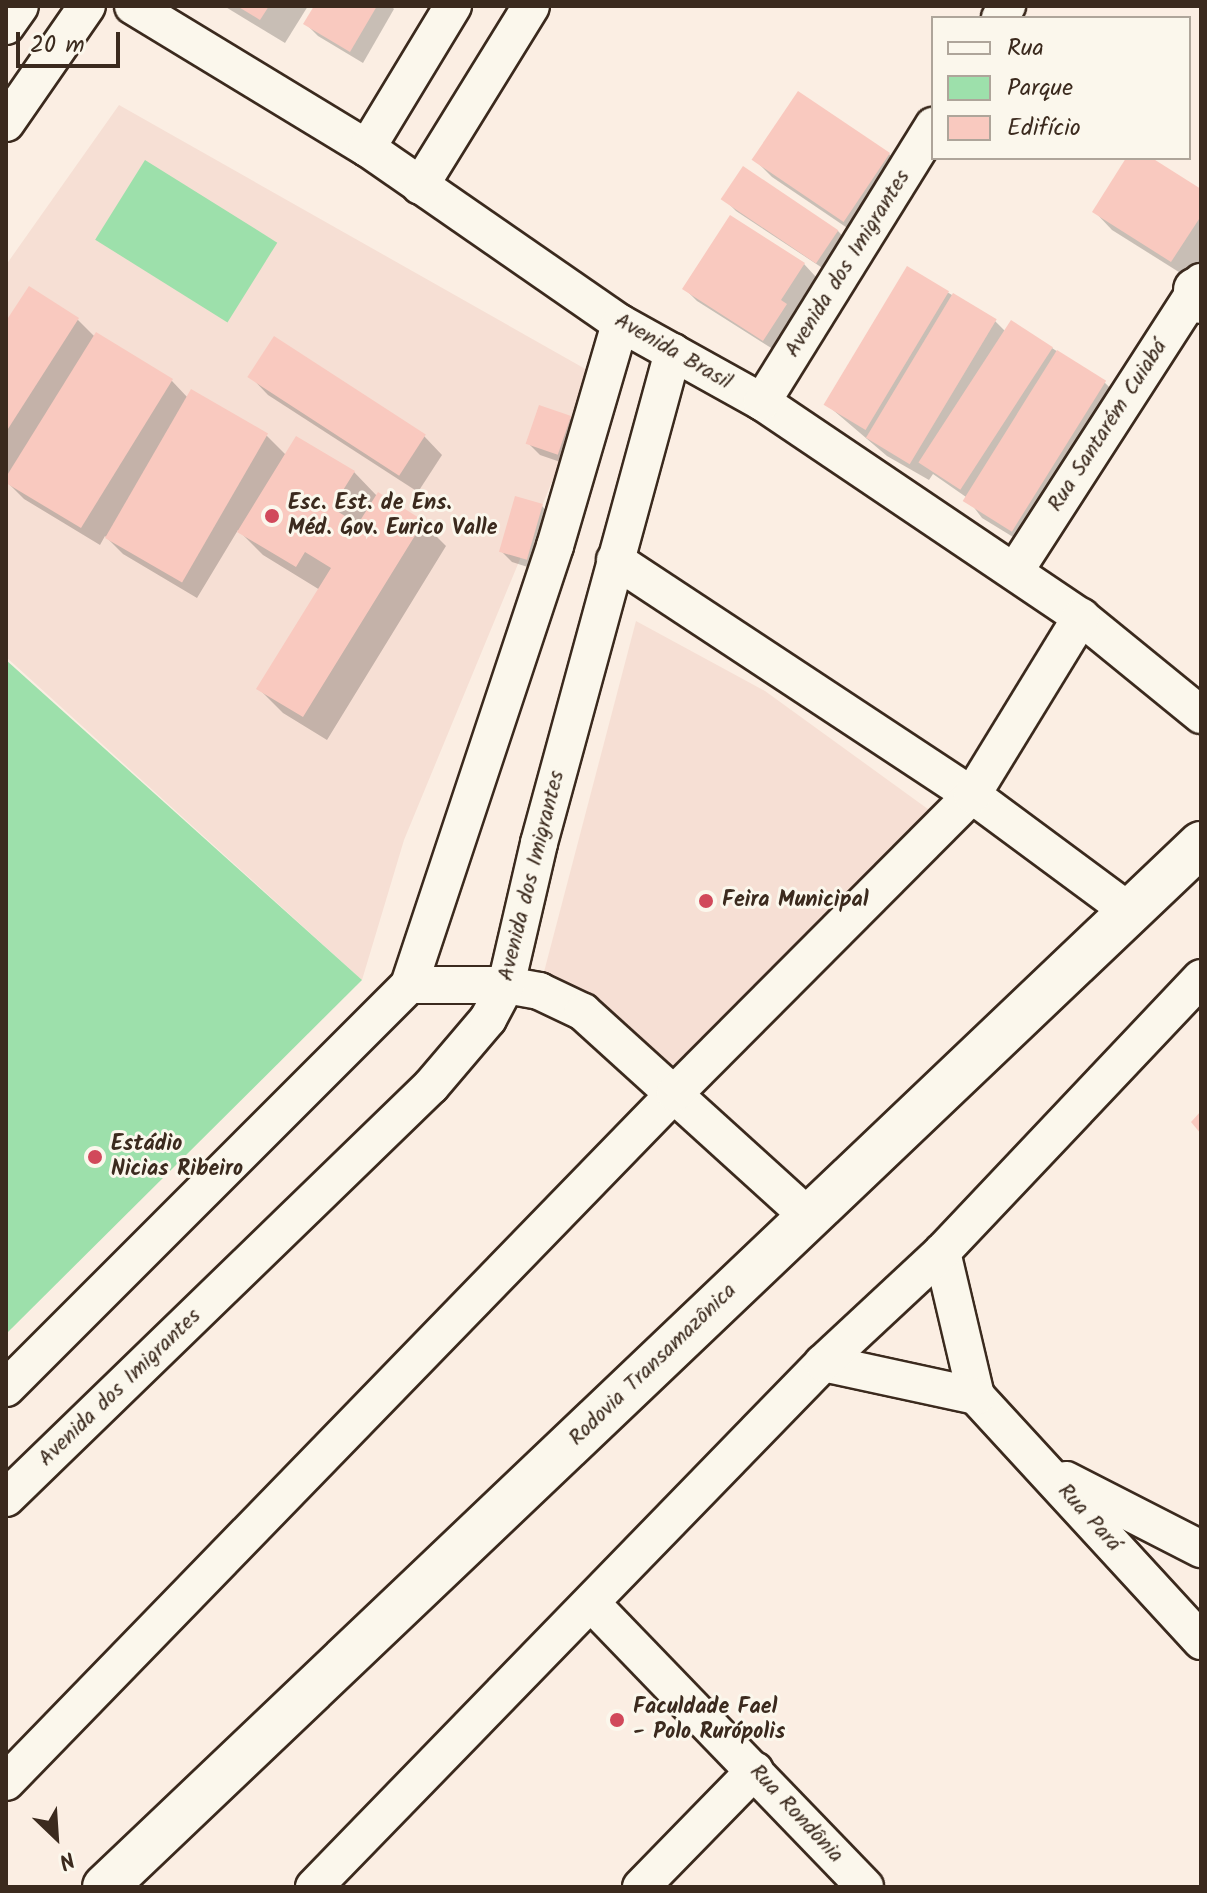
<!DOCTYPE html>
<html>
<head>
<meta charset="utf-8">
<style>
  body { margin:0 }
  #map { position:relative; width:1207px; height:1893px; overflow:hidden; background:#fbeee3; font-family:Kalam,sans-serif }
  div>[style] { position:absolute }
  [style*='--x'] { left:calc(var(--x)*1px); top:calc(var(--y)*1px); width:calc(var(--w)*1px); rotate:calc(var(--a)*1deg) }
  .built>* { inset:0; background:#f6dfd4 }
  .green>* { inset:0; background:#9de0ab; transform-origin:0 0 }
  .shadow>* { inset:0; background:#0003 }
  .building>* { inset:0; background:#f9c9bf; transform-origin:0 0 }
  .roads { filter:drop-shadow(2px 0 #3b2a1e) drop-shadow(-2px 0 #3b2a1e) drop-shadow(0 2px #3b2a1e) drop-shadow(0 -2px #3b2a1e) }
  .street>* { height:36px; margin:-18px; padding:0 18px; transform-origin:18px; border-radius:18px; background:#fbf7ec }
  .highway>* { height:44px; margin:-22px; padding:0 22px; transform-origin:22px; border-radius:22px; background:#fbf7ec }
  .dots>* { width:22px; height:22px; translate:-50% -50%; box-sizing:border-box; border:4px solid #fbf7ec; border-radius:50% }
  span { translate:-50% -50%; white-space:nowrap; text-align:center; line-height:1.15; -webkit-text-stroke:6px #fbf7ec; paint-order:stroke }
  .street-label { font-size:22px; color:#3b2a1e }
  .poi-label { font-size:22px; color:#3b2a1e; font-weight:700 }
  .left { translate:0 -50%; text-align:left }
  .frame { position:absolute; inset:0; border:8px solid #3b2a1e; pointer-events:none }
  .legend { position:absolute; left:931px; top:16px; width:260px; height:144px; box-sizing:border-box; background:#fbf7ec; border:2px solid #aea59a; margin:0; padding:10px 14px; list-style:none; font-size:24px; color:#3b2a1e }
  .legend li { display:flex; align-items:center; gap:16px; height:40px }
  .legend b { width:40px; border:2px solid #aea59a }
  .north { position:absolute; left:16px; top:1797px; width:80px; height:80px; -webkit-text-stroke:6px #fbf7ec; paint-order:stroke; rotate:155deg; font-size:22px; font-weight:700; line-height:32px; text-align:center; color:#3b2a1e }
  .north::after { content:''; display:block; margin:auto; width:28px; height:36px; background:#3b2a1e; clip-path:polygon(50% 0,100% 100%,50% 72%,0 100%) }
  .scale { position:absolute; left:16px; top:32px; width:104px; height:36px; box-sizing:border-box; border:4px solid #3b2a1e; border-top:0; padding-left:10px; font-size:24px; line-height:28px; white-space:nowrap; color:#3b2a1e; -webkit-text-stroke:6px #fbf7ec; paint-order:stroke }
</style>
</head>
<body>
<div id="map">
  <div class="built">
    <i style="clip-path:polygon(119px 105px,596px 375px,404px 840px,362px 980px,6px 657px,6px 265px)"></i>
    <i style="clip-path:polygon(636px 621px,765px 691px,932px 812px,675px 1093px,539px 991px)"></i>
  </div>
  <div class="green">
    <i style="left:145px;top:160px;width:156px;height:94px;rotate:32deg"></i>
    <i style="clip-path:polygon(6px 660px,362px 980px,6px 1334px)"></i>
  </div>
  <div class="shadow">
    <i style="clip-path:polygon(224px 6px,308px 6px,285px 43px)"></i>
    <i style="clip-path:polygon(316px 6px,391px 6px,394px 9px,363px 63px,318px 36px,306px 24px)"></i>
    <i style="clip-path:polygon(889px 154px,907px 173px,862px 238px,772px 177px,754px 159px)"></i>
    <i style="clip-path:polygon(1129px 158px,1148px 158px,1201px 192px,1201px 262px,1190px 279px,1112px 230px,1094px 211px)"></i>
    <i style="clip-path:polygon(724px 199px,838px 231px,850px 244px,830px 273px,736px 211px)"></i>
    <i style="clip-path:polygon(804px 264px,816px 277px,793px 313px,798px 318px,776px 351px,697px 301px,685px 289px)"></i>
    <i style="clip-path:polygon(947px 292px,995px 321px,1006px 332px,1052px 348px,1105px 383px,1124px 401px,1031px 548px,982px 518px,966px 497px,933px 474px,929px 480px,887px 456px,826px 404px)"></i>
    <i style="clip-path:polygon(78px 320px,95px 337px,172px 381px,188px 398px,267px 436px,286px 455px,354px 472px,377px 496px,422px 522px,446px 546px,327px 740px,283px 713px,259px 689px,320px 590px,263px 555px,238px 530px,197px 598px,123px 554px,105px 536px,100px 545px,24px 499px,6px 481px,6px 325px)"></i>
    <i style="clip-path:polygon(250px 376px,424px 436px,442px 455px,418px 492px,268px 395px)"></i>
    <i style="clip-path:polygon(570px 418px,582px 430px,569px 465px,540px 455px,528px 443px)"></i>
    <i style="clip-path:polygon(542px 506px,554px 519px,537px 570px,512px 562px,500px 550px)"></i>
  </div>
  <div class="building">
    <i style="clip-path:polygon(237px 6px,269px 6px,260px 20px)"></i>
    <i style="clip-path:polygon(314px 6px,377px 6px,350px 52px,303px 24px)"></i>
    <i style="left:798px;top:91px;width:111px;height:83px;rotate:34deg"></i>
    <i style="clip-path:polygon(1126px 158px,1152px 158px,1201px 189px,1201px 216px,1171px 262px,1092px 212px)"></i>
    <i style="left:743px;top:166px;width:115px;height:40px;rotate:34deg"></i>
    <i style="clip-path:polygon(730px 215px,805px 263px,781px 300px,787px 304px,763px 341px,682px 289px)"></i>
    <i style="left:907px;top:266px;width:49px;height:162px;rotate:31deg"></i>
    <i style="clip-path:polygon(29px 286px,79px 318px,6px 432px,6px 321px)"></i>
    <i style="left:953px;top:293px;width:51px;height:169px;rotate:31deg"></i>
    <i style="left:1011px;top:320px;width:50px;height:170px;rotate:33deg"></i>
    <i style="clip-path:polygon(96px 332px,173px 379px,81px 528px,6px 483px,6px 477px)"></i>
    <i style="left:274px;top:336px;width:181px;height:49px;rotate:33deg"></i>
    <i style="left:1057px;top:350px;width:58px;height:178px;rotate:32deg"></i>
    <i style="left:191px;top:389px;width:89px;height:172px;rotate:30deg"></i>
    <i style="left:539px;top:405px;width:34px;height:41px;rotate:19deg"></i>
    <i style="clip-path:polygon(296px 436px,355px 471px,332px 508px,358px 524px,378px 492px,424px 521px,303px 717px,256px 689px,331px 568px,305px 552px,296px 567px,237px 532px)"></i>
    <i style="left:515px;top:496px;width:29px;height:58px;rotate:16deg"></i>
    <i style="clip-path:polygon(1201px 1111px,1201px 1134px,1191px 1122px)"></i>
  </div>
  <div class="roads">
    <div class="street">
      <i style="--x:133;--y:6;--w:274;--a:31.3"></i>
      <i style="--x:367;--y:148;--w:308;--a:34.7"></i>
      <i style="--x:620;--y:323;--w:162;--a:29.1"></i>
      <i style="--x:762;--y:402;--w:385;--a:34"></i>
      <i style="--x:1081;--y:617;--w:155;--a:39.2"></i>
      <i style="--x:1000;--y:18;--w:14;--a:-60"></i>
      <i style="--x:6;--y:26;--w:24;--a:-55"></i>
      <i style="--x:6;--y:123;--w:142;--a:-55.3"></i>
      <i style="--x:367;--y:148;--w:166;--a:-58.8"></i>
      <i style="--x:420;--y:186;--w:211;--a:-58.3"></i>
      <i style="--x:762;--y:402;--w:325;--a:-58.2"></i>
      <i style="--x:615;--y:560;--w:427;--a:33.4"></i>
      <i style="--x:972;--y:795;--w:197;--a:36.5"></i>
      <i style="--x:1015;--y:571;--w:344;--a:-57.2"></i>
      <i style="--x:409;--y:985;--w:97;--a:0"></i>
      <i style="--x:506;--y:985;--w:34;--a:10"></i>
      <i style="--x:539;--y:991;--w:49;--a:25.5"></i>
      <i style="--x:583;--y:1012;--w:304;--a:42.2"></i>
      <i style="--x:942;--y:1252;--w:148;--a:76.7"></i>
      <i style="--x:976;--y:1396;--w:333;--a:47.4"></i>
      <i style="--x:823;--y:1363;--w:157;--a:12.2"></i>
      <i style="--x:6;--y:1388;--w:570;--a:-45"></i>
      <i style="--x:409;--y:985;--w:463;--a:-71.6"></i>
      <i style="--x:555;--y:546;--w:232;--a:-73.7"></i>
      <i style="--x:1066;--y:1480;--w:152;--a:27.1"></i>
      <i style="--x:6;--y:1498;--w:592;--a:-44.11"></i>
      <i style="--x:431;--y:1086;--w:88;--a:-49.6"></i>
      <i style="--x:488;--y:1019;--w:38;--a:-62"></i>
      <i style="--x:506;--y:985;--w:146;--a:-76.9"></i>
      <i style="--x:539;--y:843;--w:509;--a:-74.74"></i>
      <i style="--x:592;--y:1604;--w:393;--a:46"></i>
      <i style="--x:6;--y:1782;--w:960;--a:-45.84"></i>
      <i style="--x:675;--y:1093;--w:421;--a:-45.1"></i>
      <i style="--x:972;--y:795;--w:209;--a:-58.5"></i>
      <i style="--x:314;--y:1887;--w:731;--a:-45.83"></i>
      <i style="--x:823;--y:1363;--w:163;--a:-43"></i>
      <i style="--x:942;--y:1252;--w:377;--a:-46.6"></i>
      <i style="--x:641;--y:1887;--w:163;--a:-45.7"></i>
    </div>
    <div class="highway">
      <i style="--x:1196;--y:290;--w:12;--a:66"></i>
      <i style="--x:105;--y:1887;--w:1513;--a:-43.58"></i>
    </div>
  </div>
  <div class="dots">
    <i style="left:272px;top:516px;background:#d1495b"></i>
    <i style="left:706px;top:901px;background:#d1495b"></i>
    <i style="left:95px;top:1157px;background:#d1495b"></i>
    <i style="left:617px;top:1720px;background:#d1495b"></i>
  </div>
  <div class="street-label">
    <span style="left:848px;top:264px;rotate:-58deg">Avenida dos Imigrantes</span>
    <span style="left:673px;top:352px;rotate:30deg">Avenida Brasil</span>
    <span style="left:1108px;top:426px;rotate:-57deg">Rua Santarém Cuiabá</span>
    <span style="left:532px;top:876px;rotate:-76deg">Avenida dos Imigrantes</span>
    <span style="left:653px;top:1365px;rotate:-44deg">Rodovia Transamazônica</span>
    <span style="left:120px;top:1388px;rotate:-44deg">Avenida dos Imigrantes</span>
    <span style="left:1089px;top:1518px;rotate:48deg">Rua Pará</span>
    <span style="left:796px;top:1814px;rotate:47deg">Rua Rondônia</span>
  </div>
  <div class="poi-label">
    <span class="left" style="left:288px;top:516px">Esc. Est. de Ens.<br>Méd. Gov. Eurico Valle</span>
    <span class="left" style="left:722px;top:901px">Feira Municipal</span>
    <span class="left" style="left:111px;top:1157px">Estádio<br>Nicias Ribeiro</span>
    <span class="left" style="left:633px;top:1720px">Faculdade Fael<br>- Polo Rurópolis</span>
  </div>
  <div class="frame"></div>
  <ul class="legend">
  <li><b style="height:10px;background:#fbf7ec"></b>Rua</li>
  <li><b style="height:22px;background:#9de0ab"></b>Parque</li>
  <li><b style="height:22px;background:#f9c9bf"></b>Edifício</li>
  </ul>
  <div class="north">N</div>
  <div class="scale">20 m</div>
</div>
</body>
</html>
